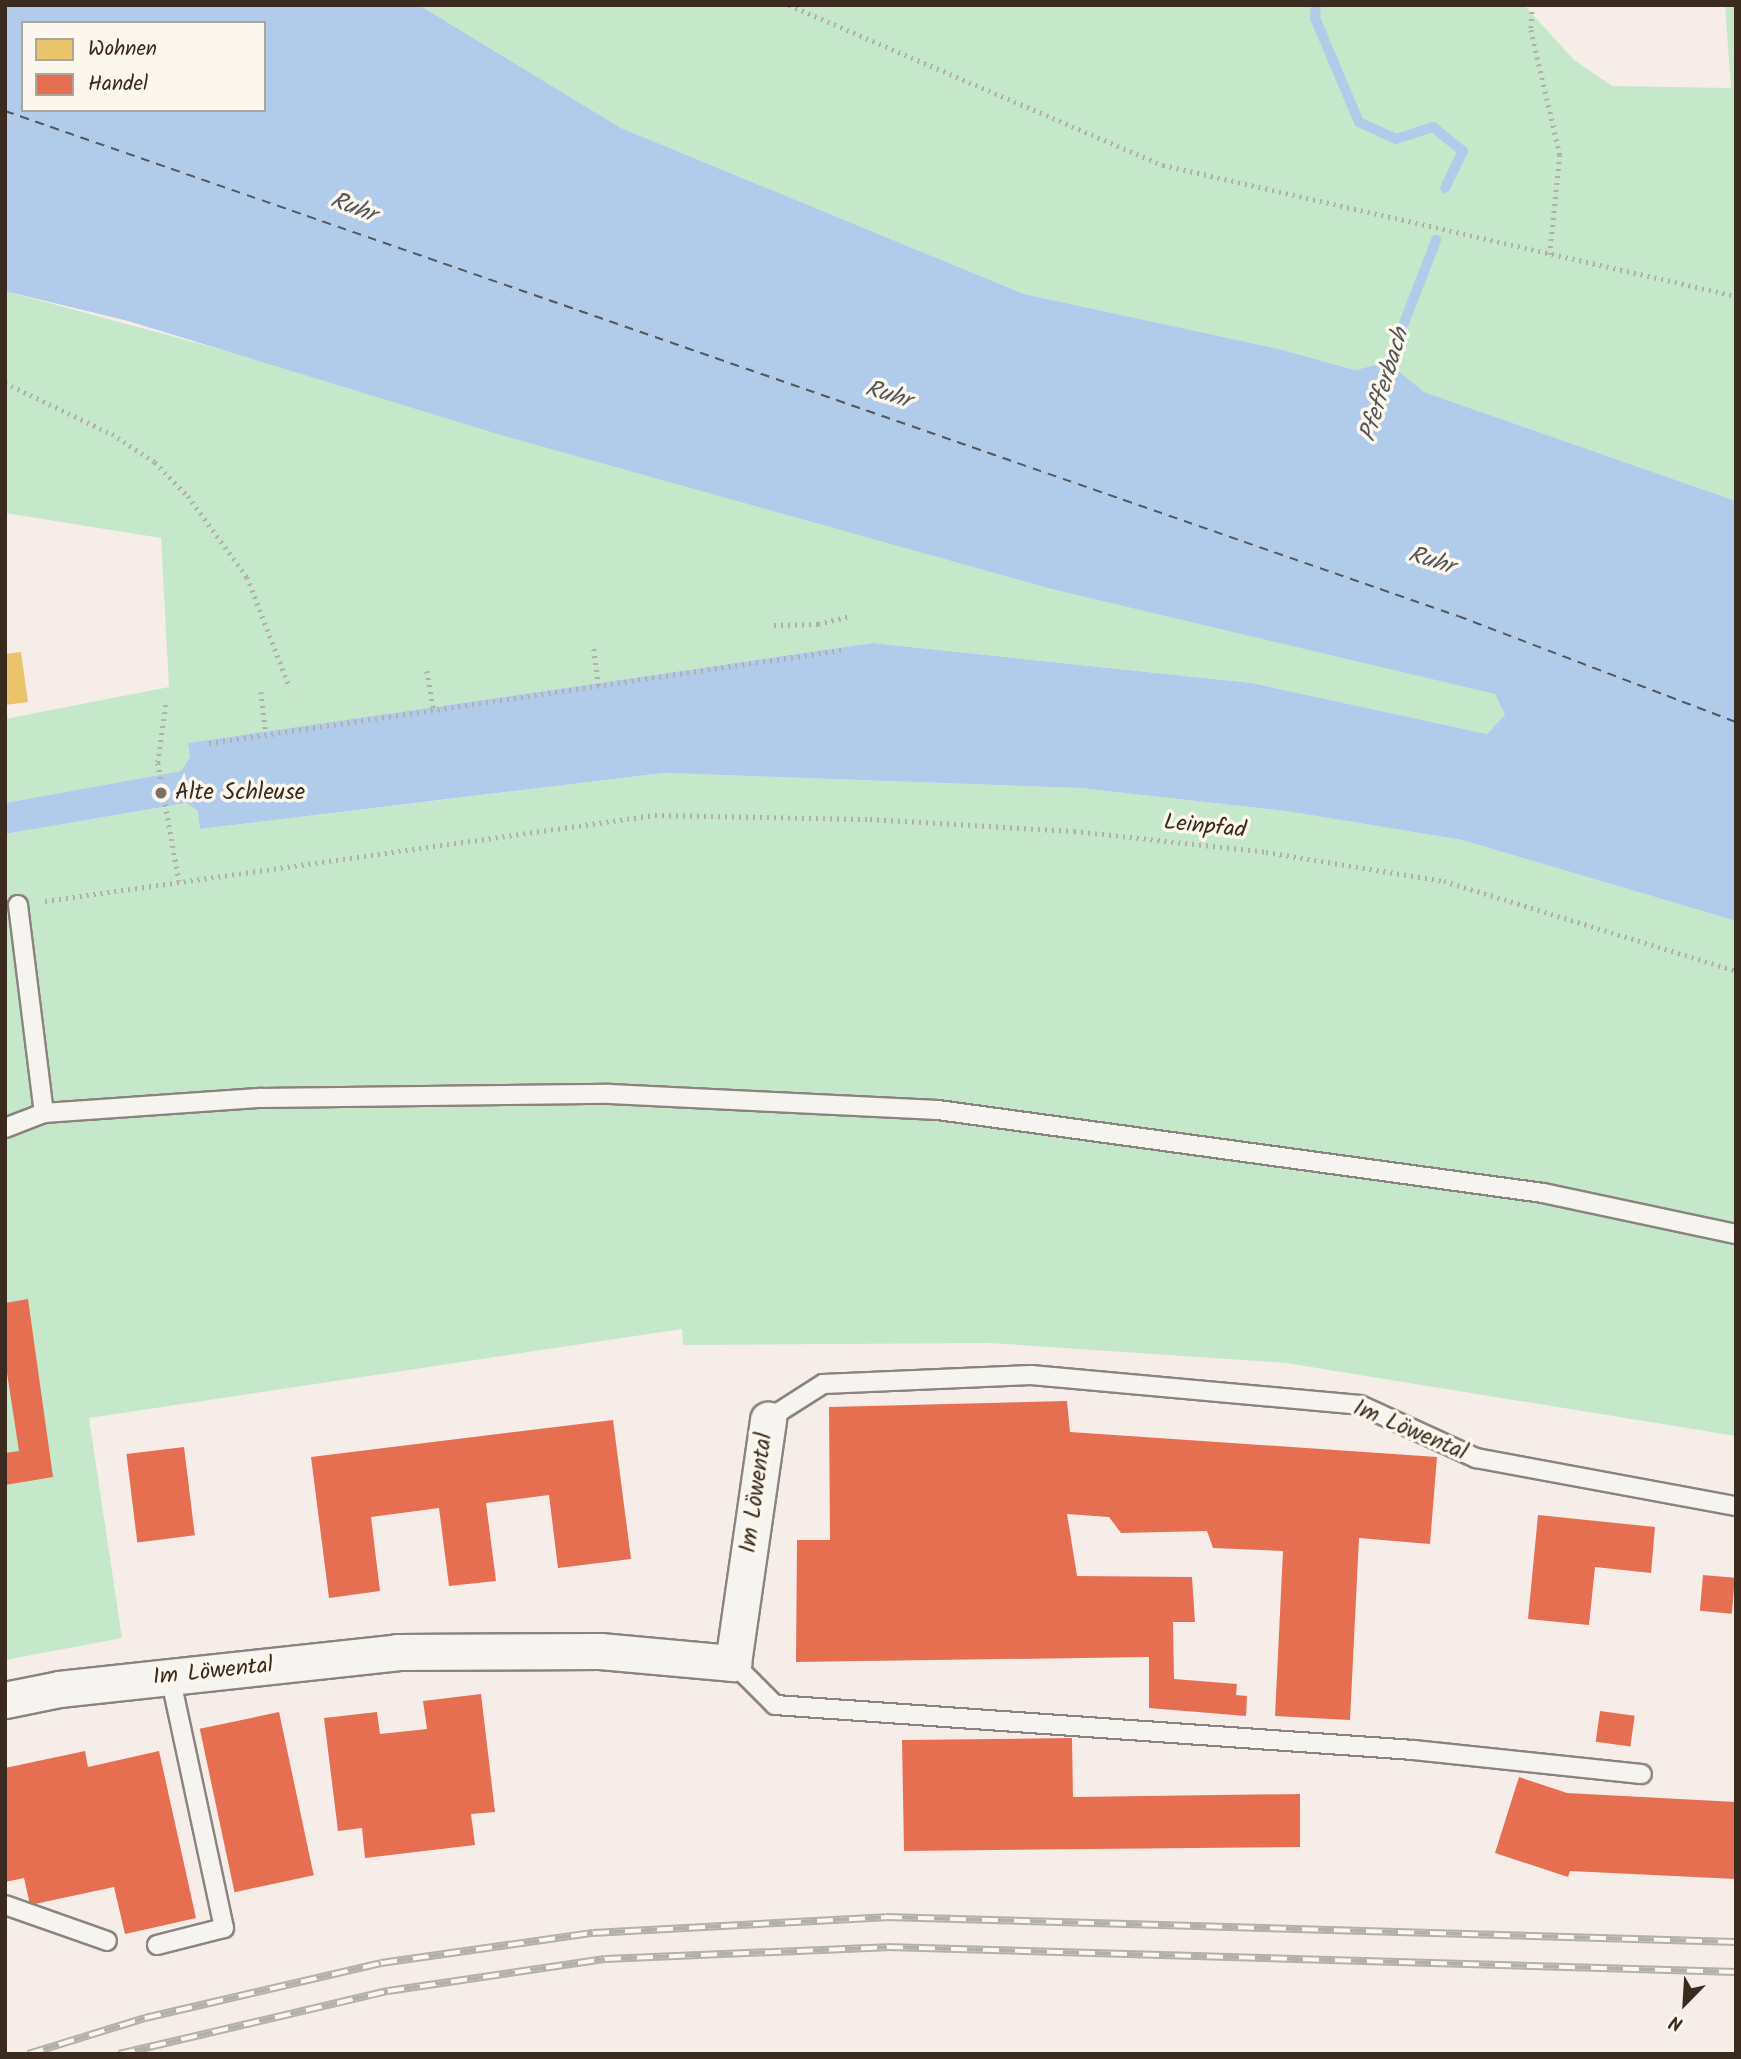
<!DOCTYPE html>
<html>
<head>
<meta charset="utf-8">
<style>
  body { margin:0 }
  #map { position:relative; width:1741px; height:2059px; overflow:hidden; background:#f6ede9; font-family:Kalam,sans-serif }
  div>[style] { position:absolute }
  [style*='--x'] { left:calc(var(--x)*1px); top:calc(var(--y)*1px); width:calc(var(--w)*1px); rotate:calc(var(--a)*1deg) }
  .green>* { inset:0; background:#c6e8ca }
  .water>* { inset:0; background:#b0ccea }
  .homes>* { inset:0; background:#e9c46a }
  .shops>* { inset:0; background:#e76f51; transform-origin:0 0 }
  .stream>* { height:10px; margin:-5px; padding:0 5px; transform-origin:5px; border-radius:5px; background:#b0ccea }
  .ferry>* { height:2px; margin-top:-1px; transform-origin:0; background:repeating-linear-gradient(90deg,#55565c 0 9px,transparent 0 16px) }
  .path>* { height:4.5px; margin-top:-2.25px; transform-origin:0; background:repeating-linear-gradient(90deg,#b3afab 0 2px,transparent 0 7px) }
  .roads { filter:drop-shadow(2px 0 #8a837e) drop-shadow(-2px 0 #8a837e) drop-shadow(0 2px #8a837e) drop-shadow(0 -2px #8a837e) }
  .service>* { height:18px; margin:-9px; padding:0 9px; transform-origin:9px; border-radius:9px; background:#f6f4f0 }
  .minor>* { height:35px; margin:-17.5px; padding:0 17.5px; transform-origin:17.5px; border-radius:17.5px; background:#f6f4f0 }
  .rail>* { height:8px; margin-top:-4px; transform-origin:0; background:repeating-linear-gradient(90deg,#fbf7ec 0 16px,#b3afab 0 32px); box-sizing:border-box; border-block:2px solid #b3afab }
  .dots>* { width:19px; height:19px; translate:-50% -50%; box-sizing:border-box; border:4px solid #fbf7ec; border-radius:50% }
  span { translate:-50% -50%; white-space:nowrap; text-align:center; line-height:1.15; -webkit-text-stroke:7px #fbf7ec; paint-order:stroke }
  .poi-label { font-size:23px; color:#3b2a1e }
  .left { translate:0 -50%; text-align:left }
  .street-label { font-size:23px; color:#3b2a1e }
  .water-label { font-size:24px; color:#55565c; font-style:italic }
  .frame { position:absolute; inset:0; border:7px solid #3b2a1e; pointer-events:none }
  .legend { position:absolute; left:21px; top:21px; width:245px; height:91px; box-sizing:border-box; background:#fbf7ec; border:2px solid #aea59a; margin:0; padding:9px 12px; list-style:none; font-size:21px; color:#3b2a1e }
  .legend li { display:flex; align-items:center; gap:14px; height:35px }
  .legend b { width:35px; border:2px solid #aea59a }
  .north { position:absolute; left:1650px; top:1968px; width:70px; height:70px; -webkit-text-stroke:5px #fbf7ec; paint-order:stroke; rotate:204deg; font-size:19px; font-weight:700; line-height:28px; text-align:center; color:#3b2a1e }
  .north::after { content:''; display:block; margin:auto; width:24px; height:32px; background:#3b2a1e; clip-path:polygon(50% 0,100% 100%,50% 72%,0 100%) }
</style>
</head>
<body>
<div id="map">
  <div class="green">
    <i style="clip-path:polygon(419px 5px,1524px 5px,1574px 60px,1612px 86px,1731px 88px,1725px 5px,1736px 5px,1736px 501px,1424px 392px,1388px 362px,1355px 370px,1279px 349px,1024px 294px,621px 128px)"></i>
    <i style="clip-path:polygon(5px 291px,1495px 694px,1505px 715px,1487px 734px,1252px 683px,872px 643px,189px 743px,190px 757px,181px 771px,5px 803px,5px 719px,169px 687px,161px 538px,5px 513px)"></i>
    <i style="clip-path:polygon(664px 773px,1080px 788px,1286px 811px,1462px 840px,1736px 921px,1736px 1436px,1286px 1363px,991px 1343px,683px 1345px,682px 1329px,89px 1418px,122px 1638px,5px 1660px,5px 834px,186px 803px,198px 811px,201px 829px)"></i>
  </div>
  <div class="water">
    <i style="clip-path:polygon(evenodd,5px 5px,419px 5px,621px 128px,1024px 294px,1279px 349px,1355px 370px,1388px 362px,1424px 392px,1736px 501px,1736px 921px,1462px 840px,1286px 811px,1080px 788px,664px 773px,200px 829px,198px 811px,186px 803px,5px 834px,5px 803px,181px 771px,190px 757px,188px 743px,872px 643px,1252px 683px,1487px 734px,1505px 715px,1495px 694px,1052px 589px,501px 435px,128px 321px,5px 291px,5px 5px,23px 23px,264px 23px,264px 110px,23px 110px,23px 23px)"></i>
  </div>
  <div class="homes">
    <i style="clip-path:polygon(21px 652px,28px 702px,5px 705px,5px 654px)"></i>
  </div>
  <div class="shops">
    <i style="clip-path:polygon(28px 1299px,53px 1477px,5px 1485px,5px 1453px,19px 1451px,5px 1360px,5px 1303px)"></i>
    <i style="clip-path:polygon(1067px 1401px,1070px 1432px,1437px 1457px,1430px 1544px,1359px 1538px,1350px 1720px,1275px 1716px,1283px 1551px,1213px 1548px,1207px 1531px,1121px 1533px,1109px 1517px,1067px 1514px,1077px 1576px,1192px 1577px,1195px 1622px,1173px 1622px,1174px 1679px,1237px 1684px,1236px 1695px,1247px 1696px,1246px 1716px,1149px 1708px,1149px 1657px,796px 1662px,797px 1540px,830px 1540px,829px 1407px)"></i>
    <i style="clip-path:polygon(613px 1420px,631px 1559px,558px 1568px,549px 1495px,486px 1503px,496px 1581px,449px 1586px,439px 1508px,371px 1517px,380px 1591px,329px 1598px,311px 1457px)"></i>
    <i style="left:184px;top:1447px;width:89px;height:58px;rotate:83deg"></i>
    <i style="clip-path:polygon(1538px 1515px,1655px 1527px,1651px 1573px,1595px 1567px,1589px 1625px,1528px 1619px)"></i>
    <i style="left:1703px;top:1575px;width:32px;height:36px;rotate:5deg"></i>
    <i style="clip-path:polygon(481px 1694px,495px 1812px,471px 1814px,475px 1845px,365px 1858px,362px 1828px,338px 1831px,324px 1718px,377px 1712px,380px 1734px,427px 1729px,423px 1701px)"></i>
    <i style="left:1600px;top:1711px;width:35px;height:31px;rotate:8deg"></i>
    <i style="left:279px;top:1712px;width:167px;height:81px;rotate:78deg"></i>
    <i style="clip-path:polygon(1072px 1738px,1073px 1797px,1300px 1794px,1300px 1847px,904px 1851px,902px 1740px)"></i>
    <i style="clip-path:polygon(85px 1751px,88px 1767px,159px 1751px,196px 1918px,125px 1934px,114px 1887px,30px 1905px,24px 1878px,5px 1882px,5px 1768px)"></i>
    <i style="clip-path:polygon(1519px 1777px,1567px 1793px,1736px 1802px,1736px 1879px,1570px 1871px,1568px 1877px,1495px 1853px)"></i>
  </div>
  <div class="stream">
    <i style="--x:1316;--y:5;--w:13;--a:94"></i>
    <i style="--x:1315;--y:18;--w:113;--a:67.1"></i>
    <i style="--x:1359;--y:122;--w:41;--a:24.7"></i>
    <i style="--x:1396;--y:139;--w:39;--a:-18"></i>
    <i style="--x:1433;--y:127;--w:38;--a:39"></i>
    <i style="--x:1463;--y:151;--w:41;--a:115.9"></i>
    <i style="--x:1384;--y:375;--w:145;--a:-68.9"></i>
  </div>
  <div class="ferry">
    <i style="--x:5;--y:111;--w:1538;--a:19.17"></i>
    <i style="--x:1458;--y:616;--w:298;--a:20.9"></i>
  </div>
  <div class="path">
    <i style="--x:789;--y:5;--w:407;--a:23.2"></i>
    <i style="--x:1163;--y:165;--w:588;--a:12.88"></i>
    <i style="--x:1533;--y:5;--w:25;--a:95"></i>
    <i style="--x:1531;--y:30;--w:128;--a:76.9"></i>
    <i style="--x:1560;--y:155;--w:100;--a:95.8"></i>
    <i style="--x:5;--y:383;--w:119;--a:25.5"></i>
    <i style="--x:112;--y:434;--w:51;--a:33.1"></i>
    <i style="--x:155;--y:462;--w:47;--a:45.9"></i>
    <i style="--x:188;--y:496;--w:100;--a:53.9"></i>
    <i style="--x:247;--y:577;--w:119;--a:68.8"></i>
    <i style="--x:774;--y:625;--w:44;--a:-1.3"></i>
    <i style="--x:818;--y:624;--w:33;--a:-14"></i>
    <i style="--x:594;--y:649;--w:38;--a:83"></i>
    <i style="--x:427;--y:671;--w:41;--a:80.1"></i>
    <i style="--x:261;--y:692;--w:42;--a:83.2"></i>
    <i style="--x:166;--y:705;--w:59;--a:97.9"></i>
    <i style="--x:158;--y:763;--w:120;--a:79.9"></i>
    <i style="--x:209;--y:743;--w:639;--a:-8.37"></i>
    <i style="--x:45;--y:901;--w:616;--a:-8.02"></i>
    <i style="--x:655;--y:815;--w:215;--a:1.1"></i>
    <i style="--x:870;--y:819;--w:204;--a:3.4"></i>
    <i style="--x:1074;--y:831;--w:193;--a:6.2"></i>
    <i style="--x:1266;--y:852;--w:180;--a:9.3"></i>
    <i style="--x:1444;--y:881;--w:306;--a:17.1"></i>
  </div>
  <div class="roads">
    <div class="service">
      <i style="--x:18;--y:905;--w:210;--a:82.9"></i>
      <i style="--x:5;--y:1128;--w:42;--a:-21"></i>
      <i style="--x:44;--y:1113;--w:218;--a:-4"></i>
      <i style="--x:261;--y:1098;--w:349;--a:-0.7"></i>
      <i style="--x:610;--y:1094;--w:328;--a:2.8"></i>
      <i style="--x:938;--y:1110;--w:611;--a:7.81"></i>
      <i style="--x:1543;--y:1193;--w:197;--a:12"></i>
      <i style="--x:768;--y:1419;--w:65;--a:-32.5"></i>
      <i style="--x:823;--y:1384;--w:208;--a:-2.5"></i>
      <i style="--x:1031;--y:1375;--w:330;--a:5.2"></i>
      <i style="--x:1360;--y:1405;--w:128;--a:24.6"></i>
      <i style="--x:1476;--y:1458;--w:264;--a:10.5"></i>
      <i style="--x:733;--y:1663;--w:59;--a:45"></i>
      <i style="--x:775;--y:1705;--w:640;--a:4.03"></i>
      <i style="--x:1413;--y:1750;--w:230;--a:6"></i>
      <i style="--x:5;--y:1905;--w:108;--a:19.4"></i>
      <i style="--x:157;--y:1945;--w:69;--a:-14.2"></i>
      <i style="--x:224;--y:1928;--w:258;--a:-102.1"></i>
    </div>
    <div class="minor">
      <i style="--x:5;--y:1700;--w:55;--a:-11.5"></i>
      <i style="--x:59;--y:1689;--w:340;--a:-6.2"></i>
      <i style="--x:397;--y:1652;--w:203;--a:-0.3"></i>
      <i style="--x:600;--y:1651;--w:134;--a:5.2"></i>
      <i style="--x:733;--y:1663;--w:246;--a:-81.8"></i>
    </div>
  </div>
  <div class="rail">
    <i style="--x:28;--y:2054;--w:122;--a:-17.1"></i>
    <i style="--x:145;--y:2018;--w:242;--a:-13.1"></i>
    <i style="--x:381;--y:1963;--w:214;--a:-8.1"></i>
    <i style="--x:593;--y:1933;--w:293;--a:-3.1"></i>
    <i style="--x:886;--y:1917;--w:850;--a:1.68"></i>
    <i style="--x:119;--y:2054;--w:276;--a:-13.2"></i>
    <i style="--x:388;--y:1991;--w:219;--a:-8.4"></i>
    <i style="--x:605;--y:1959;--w:282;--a:-2.4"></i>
    <i style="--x:887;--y:1947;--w:849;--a:1.69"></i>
  </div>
  <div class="dots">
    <i style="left:161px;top:793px;background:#7c6e65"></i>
  </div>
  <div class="poi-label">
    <span class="left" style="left:175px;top:793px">Alte Schleuse</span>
  </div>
  <div class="street-label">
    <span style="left:1205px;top:827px;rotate:6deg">Leinpfad</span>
    <span style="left:1410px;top:1431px;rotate:23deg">Im Löwental</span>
    <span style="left:757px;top:1493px;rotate:-82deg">Im Löwental</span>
    <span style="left:213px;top:1672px;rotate:-6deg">Im Löwental</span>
  </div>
  <div class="water-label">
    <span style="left:353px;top:208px;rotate:21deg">Ruhr</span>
    <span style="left:1385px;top:385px;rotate:-73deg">Pfefferbach</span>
    <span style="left:888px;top:395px;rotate:17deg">Ruhr</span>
    <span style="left:1431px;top:561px;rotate:17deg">Ruhr</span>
  </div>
  <div class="frame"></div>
  <ul class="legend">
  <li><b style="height:19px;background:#e9c46a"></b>Wohnen</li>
  <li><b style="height:19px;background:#e76f51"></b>Handel</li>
  </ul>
  <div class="north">N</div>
</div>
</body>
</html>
